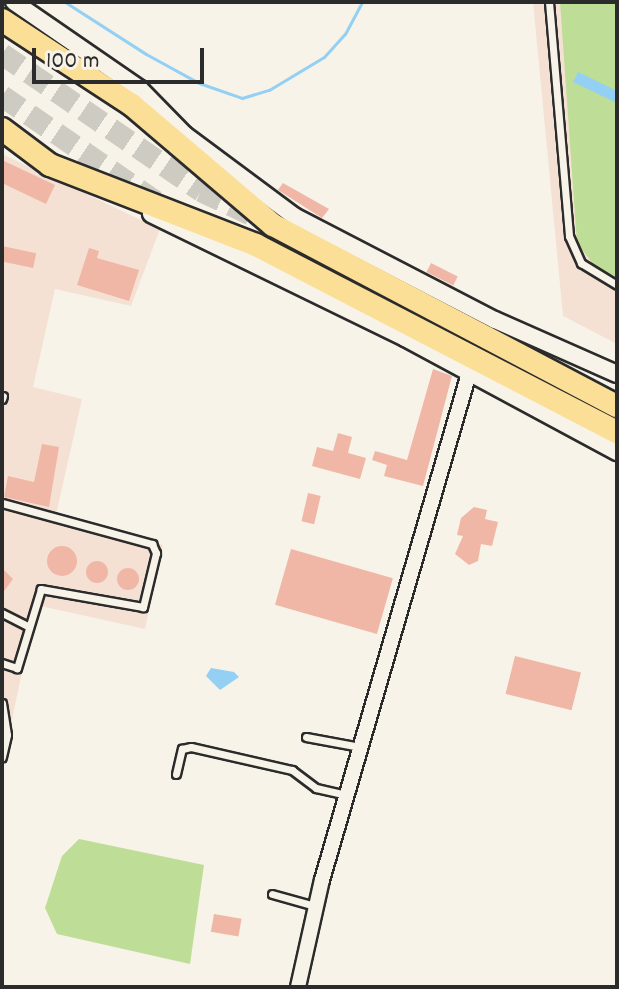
<!DOCTYPE html>
<html>
<head>
<meta charset="utf-8">
<style>
  body { margin:0 }
  #map { position:relative; width:619px; height:989px; overflow:hidden; background:#f7f3e8; font-family:Dekko,sans-serif }
  div>[style] { position:absolute }
  [style*='--x'] { left:calc(var(--x)*1px); top:calc(var(--y)*1px); width:calc(var(--w)*1px); rotate:calc(var(--a)*1deg) }
  .built>* { inset:0; background:#f5e1d4 }
  .green>* { inset:0; background:#bedd96 }
  .water>* { inset:0; background:#94cff4 }
  .stream>* { height:3px; margin:-1.5px; padding:0 1.5px; transform-origin:1.5px; border-radius:1.5px; background:#94cff4 }
  .building>* { inset:0; background:#f0b7a7; transform-origin:0 0 }
  .round { border-radius:50% }
  .trunk-tunnel>* { height:22px; margin-top:-11px; transform-origin:0; background:repeating-linear-gradient(90deg,#cecbc2 0 22px,transparent 0 33px) }
  .roads { filter:drop-shadow(2px 0 #2b2b2b) drop-shadow(-2px 0 #2b2b2b) drop-shadow(0 2px #2b2b2b) drop-shadow(0 -2px #2b2b2b) }
  .service>* { height:7px; margin:-3.5px; padding:0 3.5px; transform-origin:3.5px; border-radius:3.5px; background:#f7f3e8 }
  .minor>* { height:14px; margin:-7px; padding:0 7px; transform-origin:7px; border-radius:7px; background:#f7f3e8 }
  .tertiary>* { height:16px; margin:-8px; padding:0 8px; transform-origin:8px; border-radius:8px; background:#f7f3e8 }
  .trunk>* { height:22px; margin:-11px; padding:0 11px; transform-origin:11px; border-radius:11px; background:#fbdf96 }
  span { translate:-50% -50%; white-space:nowrap; text-align:center; line-height:1.15; -webkit-text-stroke:8px #f7f3e8; paint-order:stroke }
  .frame { position:absolute; inset:0; border:4px solid #2b2b2b; pointer-events:none }
  .scale { position:absolute; left:32px; top:48px; width:172px; height:36px; box-sizing:border-box; border:4px solid #2b2b2b; border-top:0; padding-left:10px; font-size:24px; line-height:28px; white-space:nowrap; color:#2b2b2b; -webkit-text-stroke:6px #f7f3e8; paint-order:stroke }
</style>
</head>
<body>
<div id="map">
  <div class="built">
    <i style="clip-path:polygon(533px 2px,617px 2px,617px 344px,563px 316px)"></i>
    <i style="clip-path:polygon(2px 154px,160px 229px,131px 306px,55px 289px,33px 387px,82px 399px,56px 515px,163px 545px,145px 629px,36px 605px,2px 767px)"></i>
  </div>
  <div class="green">
    <i style="clip-path:polygon(560px 2px,617px 2px,617px 277px,594px 265px,577px 243px)"></i>
    <i style="clip-path:polygon(79px 839px,204px 865px,190px 964px,57px 934px,45px 908px,62px 856px)"></i>
  </div>
  <div class="water">
    <i style="clip-path:polygon(578px 72px,617px 91px,617px 103px,573px 82px)"></i>
    <i style="clip-path:polygon(211px 668px,234px 672px,239px 677px,220px 690px,206px 676px)"></i>
  </div>
  <div class="stream">
    <i style="--x:65;--y:2;--w:96;--a:32.7"></i>
    <i style="--x:146;--y:54;--w:60;--a:28.7"></i>
    <i style="--x:199;--y:83;--w:46;--a:19.2"></i>
    <i style="--x:242;--y:98;--w:28;--a:-17"></i>
    <i style="--x:269;--y:90;--w:64;--a:-31"></i>
    <i style="--x:324;--y:57;--w:31;--a:-48"></i>
    <i style="--x:345;--y:34;--w:36;--a:-62"></i>
  </div>
  <div class="building">
    <i style="clip-path:polygon(2px 160px,55px 185px,46px 204px,2px 183px)"></i>
    <i style="clip-path:polygon(283px 183px,329px 209px,322px 218px,278px 190px)"></i>
    <i style="left:2px;top:246px;width:35px;height:15px;rotate:12deg"></i>
    <i style="clip-path:polygon(89px 248px,99px 251px,97px 258px,139px 270px,129px 301px,77px 285px)"></i>
    <i style="left:431px;top:263px;width:30px;height:10px;rotate:27deg"></i>
    <i style="clip-path:polygon(433px 369px,452px 376px,423px 486px,384px 476px,387px 465px,372px 460px,375px 451px,407px 460px)"></i>
    <i style="clip-path:polygon(338px 433px,352px 437px,348px 453px,366px 458px,360px 479px,312px 466px,317px 447px,333px 451px)"></i>
    <i style="clip-path:polygon(42px 444px,59px 447px,49px 507px,4px 497px,8px 476px,34px 482px)"></i>
    <i style="left:308px;top:493px;width:13px;height:29px;rotate:13deg"></i>
    <i style="clip-path:polygon(474px 507px,487px 510px,485px 519px,498px 522px,492px 546px,481px 544px,478px 561px,469px 565px,455px 554px,463px 536px,457px 535px,461px 518px)"></i>
    <i class="round" style="left:47px;top:546px;width:30px;height:30px"></i>
    <i style="left:291px;top:549px;width:106px;height:58px;rotate:16deg"></i>
    <i class="round" style="left:86px;top:561px;width:22px;height:22px"></i>
    <i style="clip-path:polygon(2px 568px,13px 579px,2px 594px)"></i>
    <i class="round" style="left:117px;top:568px;width:22px;height:22px"></i>
    <i style="left:515px;top:656px;width:68px;height:39px;rotate:14deg"></i>
    <i style="left:214px;top:914px;width:28px;height:18px;rotate:10deg"></i>
  </div>
  <div class="trunk-tunnel">
    <i style="--x:2;--y:54;--w:242;--a:34.5"></i>
    <i style="--x:201;--y:191;--w:65;--a:25.4"></i>
    <i style="--x:2;--y:96;--w:186;--a:34.5"></i>
  </div>
  <div class="roads">
    <div class="service">
      <i style="--x:549;--y:2;--w:235;--a:85.1"></i>
      <i style="--x:569;--y:236;--w:30;--a:66"></i>
      <i style="--x:581;--y:263;--w:42;--a:31.4"></i>
      <i style="--x:2;--y:399;--w:3;--a:-72"></i>
      <i style="--x:2;--y:503;--w:156;--a:15.3"></i>
      <i style="--x:152;--y:544;--w:10;--a:66"></i>
      <i style="--x:156;--y:553;--w:56;--a:103.5"></i>
      <i style="--x:143;--y:607;--w:104;--a:-170"></i>
      <i style="--x:41;--y:589;--w:83;--a:106.9"></i>
      <i style="--x:17;--y:668;--w:16;--a:-162"></i>
      <i style="--x:2;--y:613;--w:29;--a:27"></i>
      <i style="--x:2;--y:703;--w:32;--a:81"></i>
      <i style="--x:7;--y:735;--w:23;--a:103"></i>
      <i style="--x:306;--y:737;--w:55;--a:10.5"></i>
      <i style="--x:176;--y:774;--w:26;--a:-77"></i>
      <i style="--x:182;--y:749;--w:9;--a:-13"></i>
      <i style="--x:191;--y:747;--w:104;--a:12.8"></i>
      <i style="--x:292;--y:770;--w:30;--a:37"></i>
      <i style="--x:316;--y:788;--w:32;--a:13"></i>
      <i style="--x:272;--y:894;--w:45;--a:15.6"></i>
    </div>
    <div class="minor">
      <i style="--x:298;--y:987;--w:110;--a:-77.4"></i>
      <i style="--x:322;--y:880;--w:538;--a:-73.82"></i>
    </div>
    <div class="tertiary">
      <i style="--x:14;--y:2;--w:153;--a:34.6"></i>
      <i style="--x:140;--y:89;--w:64;--a:45.6"></i>
      <i style="--x:185;--y:135;--w:136;--a:36.6"></i>
      <i style="--x:294;--y:216;--w:226;--a:27.4"></i>
      <i style="--x:495;--y:320;--w:133;--a:23.9"></i>
      <i style="--x:151;--y:214;--w:283;--a:26"></i>
      <i style="--x:405;--y:338;--w:241;--a:28.3"></i>
    </div>
    <div class="trunk">
      <i style="--x:2;--y:20;--w:155;--a:33.2"></i>
      <i style="--x:132;--y:105;--w:185;--a:40.4"></i>
      <i style="--x:273;--y:225;--w:389;--a:27.8"></i>
      <i style="--x:2;--y:129;--w:60;--a:36.9"></i>
      <i style="--x:50;--y:165;--w:221;--a:21.2"></i>
      <i style="--x:256;--y:245;--w:407;--a:27.4"></i>
    </div>
  </div>
  <div class="frame"></div>
  <div class="scale">100 m</div>
</div>
</body>
</html>
